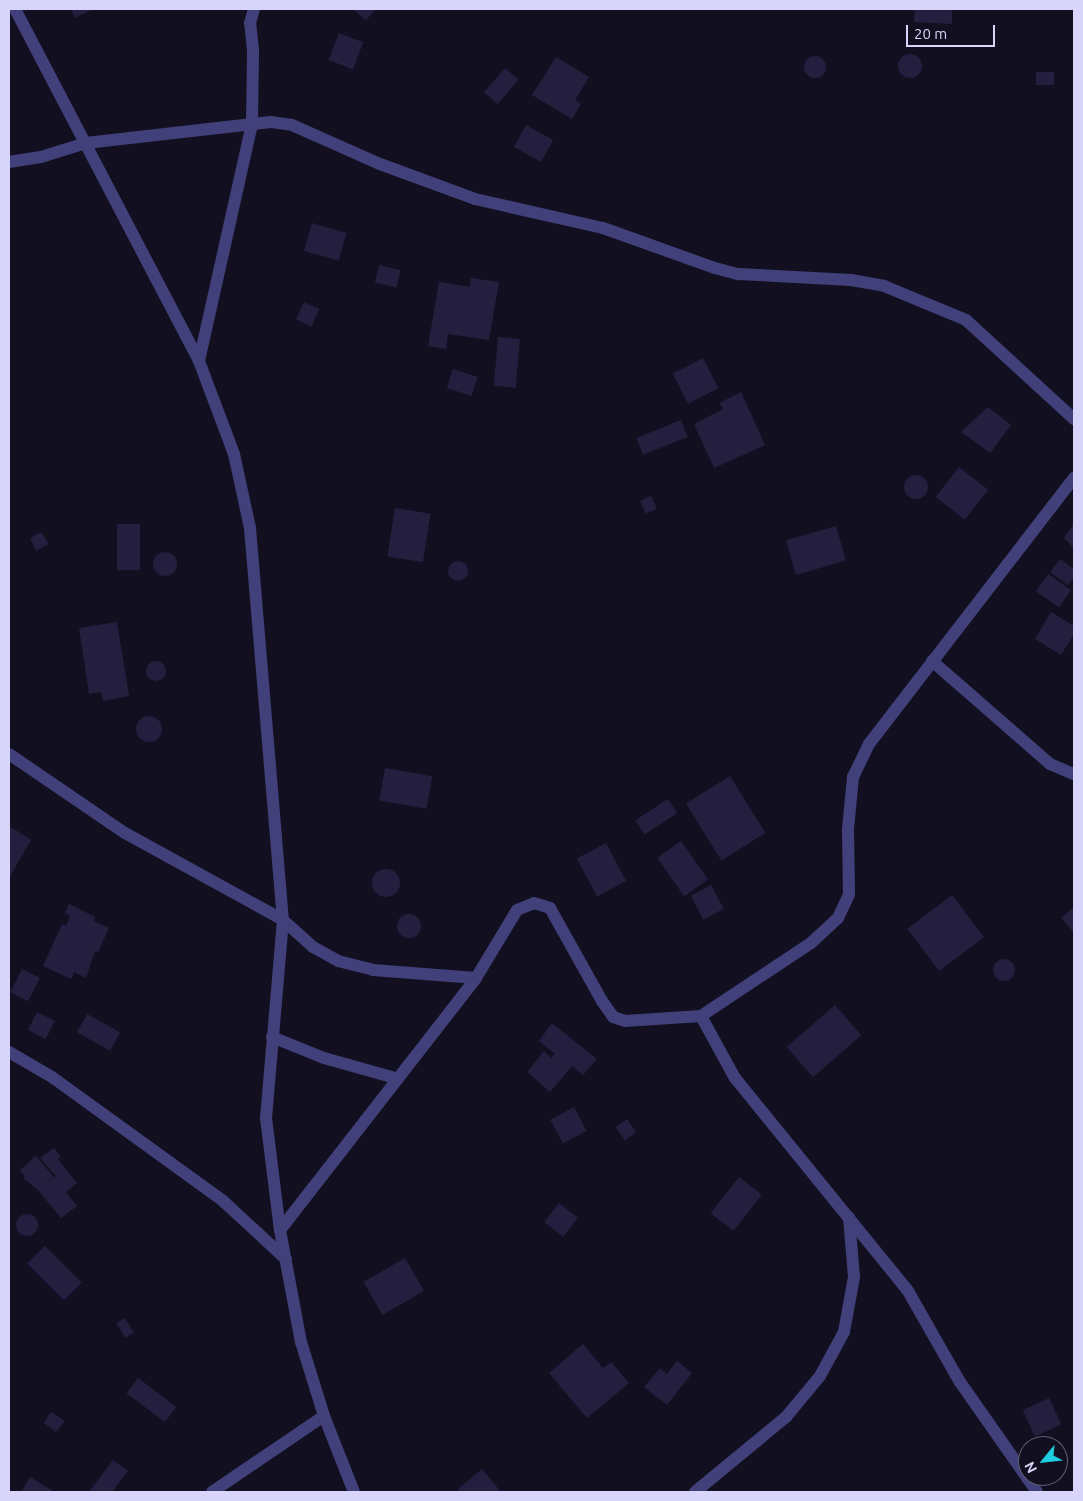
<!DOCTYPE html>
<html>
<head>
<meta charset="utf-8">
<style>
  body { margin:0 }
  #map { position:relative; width:1083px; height:1501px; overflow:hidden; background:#121020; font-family:Ubuntu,sans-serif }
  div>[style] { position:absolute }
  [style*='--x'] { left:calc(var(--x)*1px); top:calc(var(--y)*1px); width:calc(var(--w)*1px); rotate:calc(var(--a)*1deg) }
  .building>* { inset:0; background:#241e3f; transform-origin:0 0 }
  .round { border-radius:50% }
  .lane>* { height:12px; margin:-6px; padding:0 6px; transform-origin:6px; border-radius:6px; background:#42407a }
  .street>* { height:12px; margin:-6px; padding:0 6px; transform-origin:6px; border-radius:6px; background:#42407a }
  span { translate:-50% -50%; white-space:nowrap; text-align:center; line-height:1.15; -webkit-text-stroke:4px #121020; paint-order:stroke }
  .frame { position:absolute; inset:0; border:10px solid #d8d4fa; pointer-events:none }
  .north { position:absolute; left:1018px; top:1436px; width:50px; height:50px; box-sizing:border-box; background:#121020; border:1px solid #615e77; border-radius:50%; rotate:242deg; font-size:14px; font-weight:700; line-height:20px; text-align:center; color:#d8d4fa }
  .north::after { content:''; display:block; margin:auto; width:18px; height:22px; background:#1bcddf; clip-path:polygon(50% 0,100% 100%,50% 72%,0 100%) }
  .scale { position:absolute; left:906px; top:25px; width:89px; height:22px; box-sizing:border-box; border:2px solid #d8d4fa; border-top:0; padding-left:6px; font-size:15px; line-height:18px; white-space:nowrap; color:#d8d4fa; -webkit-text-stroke:4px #121020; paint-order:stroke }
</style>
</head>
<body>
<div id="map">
  <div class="building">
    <i style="clip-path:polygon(71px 9px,93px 9px,75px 18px)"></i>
    <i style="clip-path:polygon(353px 9px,376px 9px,366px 20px)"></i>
    <i style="clip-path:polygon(915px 9px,952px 9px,952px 24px,914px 22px)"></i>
    <i style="left:339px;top:33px;width:26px;height:29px;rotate:21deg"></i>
    <i class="round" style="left:898px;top:54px;width:24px;height:24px"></i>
    <i class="round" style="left:804px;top:56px;width:22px;height:22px"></i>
    <i style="clip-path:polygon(556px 57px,589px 77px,575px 100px,581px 104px,572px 119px,532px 95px)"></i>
    <i style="left:505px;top:68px;width:18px;height:32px;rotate:41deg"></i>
    <i style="left:1036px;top:72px;width:18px;height:13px"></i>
    <i style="left:526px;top:125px;width:31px;height:25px;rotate:29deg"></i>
    <i style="left:312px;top:223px;width:36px;height:29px;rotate:16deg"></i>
    <i style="left:379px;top:265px;width:22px;height:18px;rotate:13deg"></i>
    <i style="clip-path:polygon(471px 278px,499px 282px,489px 340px,448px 334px,446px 349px,428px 346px,439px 282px,470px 287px)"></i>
    <i style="left:304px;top:302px;width:17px;height:19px;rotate:25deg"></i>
    <i style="left:498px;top:337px;width:22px;height:49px;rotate:5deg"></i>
    <i style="left:703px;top:358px;width:34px;height:34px;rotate:63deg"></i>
    <i style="left:453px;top:369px;width:26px;height:20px;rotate:18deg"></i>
    <i style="clip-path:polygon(741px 392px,765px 445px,714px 468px,694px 424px,723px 409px,719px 403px)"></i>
    <i style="clip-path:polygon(988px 407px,1011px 425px,990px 453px,961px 432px)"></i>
    <i style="left:681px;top:420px;width:18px;height:48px;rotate:68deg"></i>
    <i style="left:959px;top:467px;width:37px;height:38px;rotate:38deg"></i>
    <i class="round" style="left:904px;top:475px;width:24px;height:24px"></i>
    <i style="left:651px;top:496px;width:14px;height:12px;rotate:65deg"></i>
    <i style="left:395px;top:508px;width:36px;height:49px;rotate:9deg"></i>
    <i style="left:117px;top:524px;width:23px;height:46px"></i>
    <i style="clip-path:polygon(1074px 524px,1074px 548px,1064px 538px)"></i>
    <i style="left:836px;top:526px;width:36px;height:52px;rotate:74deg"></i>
    <i style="clip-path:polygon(41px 532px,49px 544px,36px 551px,30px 538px)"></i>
    <i class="round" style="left:153px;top:552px;width:24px;height:24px"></i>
    <i style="clip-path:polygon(1060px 559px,1074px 569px,1074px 577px,1068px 585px,1050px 572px)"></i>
    <i class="round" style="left:448px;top:561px;width:20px;height:20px"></i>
    <i style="left:1048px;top:574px;width:28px;height:21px;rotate:35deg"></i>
    <i style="clip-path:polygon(1051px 612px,1074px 626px,1074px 634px,1061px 655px,1035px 639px)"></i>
    <i style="clip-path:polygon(117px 622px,129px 696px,103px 701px,101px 692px,89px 694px,79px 628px)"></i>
    <i class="round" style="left:146px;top:661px;width:20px;height:20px"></i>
    <i class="round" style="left:136px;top:716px;width:26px;height:26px"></i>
    <i style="left:385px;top:768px;width:48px;height:33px;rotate:10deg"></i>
    <i style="left:730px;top:776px;width:67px;height:52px;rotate:58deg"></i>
    <i style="left:668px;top:799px;width:17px;height:39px;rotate:57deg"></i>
    <i style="clip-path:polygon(9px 826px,31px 840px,9px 878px)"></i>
    <i style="left:681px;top:841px;width:47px;height:29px;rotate:55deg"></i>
    <i style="left:606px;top:843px;width:43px;height:33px;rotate:62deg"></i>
    <i class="round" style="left:372px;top:869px;width:28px;height:28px"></i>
    <i style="left:711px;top:885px;width:27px;height:23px;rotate:62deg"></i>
    <i style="left:952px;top:895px;width:53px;height:56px;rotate:53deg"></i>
    <i style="clip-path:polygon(69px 904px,95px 917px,94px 921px,109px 928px,98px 952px,95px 951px,86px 978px,74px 972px,71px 979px,43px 966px,62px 924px,66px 926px,70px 916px,65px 913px)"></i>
    <i style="clip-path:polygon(1074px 907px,1074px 933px,1061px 918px)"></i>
    <i class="round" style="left:397px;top:914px;width:24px;height:24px"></i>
    <i class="round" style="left:993px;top:959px;width:22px;height:22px"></i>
    <i style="left:22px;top:969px;width:20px;height:26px;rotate:27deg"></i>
    <i style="left:835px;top:1005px;width:40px;height:64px;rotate:49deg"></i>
    <i style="left:37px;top:1012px;width:20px;height:20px;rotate:27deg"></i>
    <i style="left:87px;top:1014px;width:38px;height:21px;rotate:29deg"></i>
    <i style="clip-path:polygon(552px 1023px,597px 1059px,583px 1075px,572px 1066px,550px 1092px,527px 1072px,544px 1051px,551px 1058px,555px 1054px,539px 1041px)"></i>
    <i style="left:574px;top:1107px;width:27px;height:27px;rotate:62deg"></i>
    <i style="left:627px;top:1119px;width:16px;height:14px;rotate:55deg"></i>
    <i style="clip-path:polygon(54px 1148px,61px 1157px,58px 1159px,77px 1183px,66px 1192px,77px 1206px,61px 1218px,38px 1190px,23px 1178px,25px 1176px,20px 1170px,36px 1156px,54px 1177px,43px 1187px,56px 1176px,40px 1158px)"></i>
    <i style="left:739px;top:1177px;width:29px;height:46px;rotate:38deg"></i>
    <i style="left:559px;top:1203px;width:24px;height:24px;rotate:38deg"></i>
    <i class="round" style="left:16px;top:1214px;width:22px;height:22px"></i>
    <i style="left:45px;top:1246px;width:52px;height:25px;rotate:45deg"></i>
    <i style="left:405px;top:1258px;width:38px;height:48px;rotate:60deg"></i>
    <i style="left:125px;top:1318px;width:17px;height:10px;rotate:59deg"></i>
    <i style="clip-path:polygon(583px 1344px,603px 1368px,611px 1362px,629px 1383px,587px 1418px,549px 1373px)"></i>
    <i style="clip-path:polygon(677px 1361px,692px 1373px,667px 1405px,644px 1387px,660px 1368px,667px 1374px)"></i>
    <i style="left:138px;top:1378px;width:48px;height:19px;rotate:37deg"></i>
    <i style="left:1049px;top:1398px;width:29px;height:29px;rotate:65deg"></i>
    <i style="clip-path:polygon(51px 1412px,65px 1421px,56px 1432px,44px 1423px)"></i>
    <i style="clip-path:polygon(113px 1460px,128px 1471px,112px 1492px,89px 1492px)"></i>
    <i style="clip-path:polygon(482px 1469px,501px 1492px,460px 1492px,458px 1489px)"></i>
    <i style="clip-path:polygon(30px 1477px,55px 1492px,21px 1492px)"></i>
  </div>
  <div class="lane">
    <i style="--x:9;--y:754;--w:140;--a:34.3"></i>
    <i style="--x:125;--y:833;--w:180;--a:28.8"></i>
    <i style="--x:283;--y:920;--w:40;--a:42"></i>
    <i style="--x:313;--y:947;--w:29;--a:29"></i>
    <i style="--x:338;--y:961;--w:36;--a:14"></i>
    <i style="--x:373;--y:970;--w:103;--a:4.4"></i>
  </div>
  <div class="street">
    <i style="--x:15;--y:9;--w:397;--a:62.4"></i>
    <i style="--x:199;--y:361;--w:99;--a:69.4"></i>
    <i style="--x:234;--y:454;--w:76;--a:77.8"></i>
    <i style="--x:250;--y:528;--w:393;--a:85.2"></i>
    <i style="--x:283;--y:920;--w:199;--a:94.9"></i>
    <i style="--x:266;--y:1118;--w:113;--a:82.9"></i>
    <i style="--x:280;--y:1230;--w:114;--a:79.4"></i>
    <i style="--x:301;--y:1342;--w:77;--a:72.7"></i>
    <i style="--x:324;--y:1416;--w:82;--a:68.5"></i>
    <i style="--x:9;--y:162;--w:32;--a:-9"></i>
    <i style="--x:41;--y:157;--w:47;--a:-17.3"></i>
    <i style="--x:86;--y:143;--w:186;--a:-6.5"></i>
    <i style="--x:271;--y:122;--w:21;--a:8"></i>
    <i style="--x:292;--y:125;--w:96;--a:23.9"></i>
    <i style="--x:380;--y:164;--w:101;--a:20.2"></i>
    <i style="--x:475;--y:199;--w:131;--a:12.8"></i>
    <i style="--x:603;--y:228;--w:119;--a:19.7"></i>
    <i style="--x:715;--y:268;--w:24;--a:15"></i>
    <i style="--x:738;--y:274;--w:113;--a:3"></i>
    <i style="--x:851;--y:280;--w:34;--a:10"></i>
    <i style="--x:884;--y:286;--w:89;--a:22.5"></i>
    <i style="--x:966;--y:320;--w:147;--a:42.5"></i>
    <i style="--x:199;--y:361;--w:243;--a:-77.4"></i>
    <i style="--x:252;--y:124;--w:74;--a:-89.2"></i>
    <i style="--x:253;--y:50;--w:27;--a:-96"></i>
    <i style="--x:250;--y:23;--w:15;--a:-74"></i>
    <i style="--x:932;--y:661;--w:157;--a:41.1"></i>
    <i style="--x:1050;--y:764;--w:26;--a:23"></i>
    <i style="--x:701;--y:1016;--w:71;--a:61.3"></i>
    <i style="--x:735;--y:1078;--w:274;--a:50.9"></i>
    <i style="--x:908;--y:1291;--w:105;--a:60.3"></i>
    <i style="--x:960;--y:1382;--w:134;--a:55"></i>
    <i style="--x:272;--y:1037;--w:56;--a:22"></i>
    <i style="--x:324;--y:1058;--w:74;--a:15.7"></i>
    <i style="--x:9;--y:1052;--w:50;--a:30.2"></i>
    <i style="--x:52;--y:1077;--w:210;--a:35.9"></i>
    <i style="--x:222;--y:1200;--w:87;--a:42.7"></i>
    <i style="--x:280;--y:1230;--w:319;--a:-52.1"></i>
    <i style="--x:476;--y:978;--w:79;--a:-58.9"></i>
    <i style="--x:517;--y:910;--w:18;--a:-22"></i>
    <i style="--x:534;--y:903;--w:17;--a:17"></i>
    <i style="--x:550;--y:908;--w:107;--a:60.8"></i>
    <i style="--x:602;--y:1001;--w:19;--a:55"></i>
    <i style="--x:613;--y:1017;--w:13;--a:18"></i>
    <i style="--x:625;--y:1021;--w:76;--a:-3.8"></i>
    <i style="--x:701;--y:1016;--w:132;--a:-33.6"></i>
    <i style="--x:811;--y:943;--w:37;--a:-43"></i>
    <i style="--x:838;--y:918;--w:26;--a:-65"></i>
    <i style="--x:849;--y:894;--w:65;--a:-90.9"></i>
    <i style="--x:848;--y:829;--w:52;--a:-84.5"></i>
    <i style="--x:853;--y:777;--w:37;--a:-64"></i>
    <i style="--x:869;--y:744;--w:336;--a:-52.4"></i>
    <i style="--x:212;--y:1492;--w:135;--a:-34.2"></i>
    <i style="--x:695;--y:1492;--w:118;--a:-39.5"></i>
    <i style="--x:786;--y:1417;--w:53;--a:-50.3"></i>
    <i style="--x:820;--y:1376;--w:50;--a:-61.4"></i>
    <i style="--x:844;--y:1332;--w:56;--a:-79.7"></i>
    <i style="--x:854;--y:1277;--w:60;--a:-94.8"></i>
  </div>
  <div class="frame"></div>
  <div class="north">N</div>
  <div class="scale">20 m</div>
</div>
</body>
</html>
